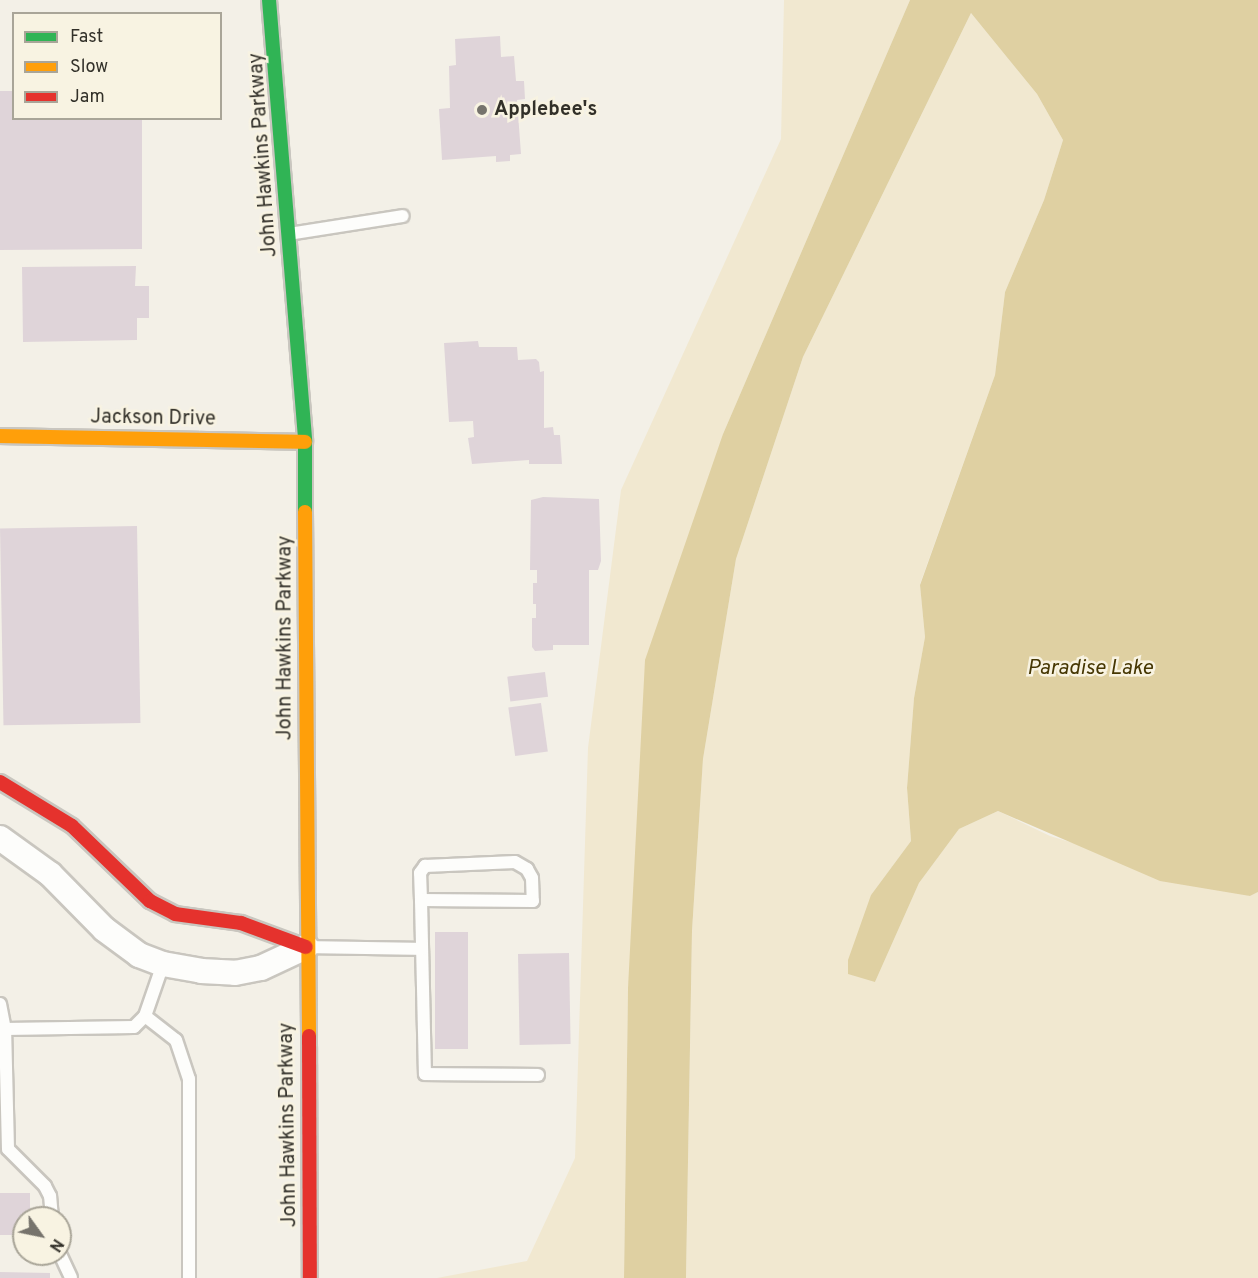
<!DOCTYPE html>
<html>
<head>
<meta charset="utf-8">
<style>
  body { margin:0 }
  #map { position:relative; width:1258px; height:1278px; overflow:hidden; background:#f3f0e7; font-family:Overpass,sans-serif }
  div>[style] { position:absolute }
  [style*='--x'] { left:calc(var(--x)*1px); top:calc(var(--y)*1px); width:calc(var(--w)*1px); rotate:calc(var(--a)*1deg) }
  .green>* { inset:0; background:#f1e8d0 }
  .water>* { inset:0; background:#dfd0a2 }
  .building>* { inset:0; background:#dfd4d9; transform-origin:0 0 }
  .roads { filter:drop-shadow(2px 0 #c9c6bf) drop-shadow(-2px 0 #c9c6bf) drop-shadow(0 2px #c9c6bf) drop-shadow(0 -2px #c9c6bf) }
  .lane>* { height:12px; margin:-6px; padding:0 6px; transform-origin:6px; border-radius:6px; background:#fdfdfb }
  .street>* { height:24px; margin:-12px; padding:0 12px; transform-origin:12px; border-radius:12px; background:#fdfdfb }
  .fast>* { height:14px; margin:-7px; padding:0 7px; transform-origin:7px; border-radius:7px; background:#30b455 }
  .slow>* { height:14px; margin:-7px; padding:0 7px; transform-origin:7px; border-radius:7px; background:#ff9f0a }
  .jam>* { height:14px; margin:-7px; padding:0 7px; transform-origin:7px; border-radius:7px; background:#e5322d }
  .dots>* { width:16px; height:16px; translate:-50% -50%; box-sizing:border-box; border:3px solid #f8f3e2; border-radius:50% }
  span { translate:-50% -50%; white-space:nowrap; text-align:center; line-height:1.15; -webkit-text-stroke:5px #f8f3e2; paint-order:stroke }
  .poi-label { font-size:20px; color:#323029; font-weight:700 }
  .left { translate:0 -50%; text-align:left }
  .street-label { font-size:20px; color:#323029 }
  .water-label { font-size:21px; color:#463703; font-style:italic }
  .legend { position:absolute; left:12px; top:12px; width:210px; height:108px; box-sizing:border-box; background:#f8f3e2; border:2px solid #a9a598; margin:0; padding:8px 10px; list-style:none; font-size:18px; color:#323029 }
  .legend li { display:flex; align-items:center; gap:12px; height:30px }
  .legend b { width:30px; border:2px solid #a9a598 }
  .north { position:absolute; left:12px; top:1206px; width:60px; height:60px; box-sizing:border-box; background:#f8f3e2; border:2px solid #a9a598; border-radius:50%; rotate:123deg; font-size:16px; font-weight:700; line-height:24px; text-align:center; color:#323029 }
  .north::after { content:''; display:block; margin:auto; width:21px; height:27px; background:#76736c; clip-path:polygon(50% 0,100% 100%,50% 72%,0 100%) }
</style>
</head>
<body>
<div id="map">
  <div class="green">
    <i style="clip-path:polygon(784px 0,910px 0,723px 434px,628px 988px,624px 1278px,437px 1278px,527px 1261px,575px 1158px,588px 748px,621px 490px,781px 139px)"></i>
    <i style="clip-path:polygon(971px 13px,1037px 94px,1063px 140px,1044px 200px,1005px 292px,995px 375px,920px 584px,925px 637px,914px 698px,907px 788px,911px 841px,871px 895px,875px 982px,919px 883px,959px 829px,998px 811px,1050px 836px,1250px 896px,1258px 892px,1258px 1278px,686px 1278px,692px 931px,703px 759px,736px 559px,803px 357px)"></i>
  </div>
  <div class="water">
    <i style="clip-path:polygon(910px 0,1258px 0,1258px 892px,1250px 896px,1160px 881px,998px 811px,959px 829px,919px 883px,875px 982px,848px 974px,848px 960px,871px 895px,911px 841px,907px 788px,914px 698px,925px 637px,920px 585px,995px 375px,1005px 292px,1044px 200px,1063px 140px,1037px 94px,971px 13px,803px 357px,736px 559px,703px 759px,692px 931px,686px 1278px,624px 1278px,628px 988px,645px 660px,723px 434px)"></i>
  </div>
  <div class="building">
    <i style="clip-path:polygon(500px 36px,501px 57px,514px 56px,516px 81px,524px 81px,525px 99px,517px 100px,521px 154px,510px 155px,510px 161px,496px 162px,496px 156px,442px 160px,439px 109px,450px 108px,449px 66px,456px 65px,455px 39px)"></i>
    <i style="clip-path:polygon(0 91px,14px 91px,14px 118px,142px 118px,142px 249px,0 250px)"></i>
    <i style="clip-path:polygon(136px 266px,135px 286px,149px 286px,149px 318px,137px 318px,137px 340px,23px 342px,22px 267px)"></i>
    <i style="clip-path:polygon(478px 341px,479px 347px,517px 347px,518px 360px,536px 359px,539px 362px,540px 372px,544px 371px,544px 428px,553px 427px,554px 435px,560px 435px,562px 464px,529px 464px,529px 460px,472px 464px,468px 438px,474px 437px,473px 421px,449px 422px,444px 343px)"></i>
    <i style="clip-path:polygon(543px 497px,599px 499px,601px 561px,598px 570px,589px 570px,589px 645px,553px 645px,553px 650px,535px 651px,532px 647px,532px 618px,536px 618px,536px 604px,533px 604px,533px 583px,537px 583px,537px 570px,530px 570px,531px 500px)"></i>
    <i style="left:137px;top:526px;width:197px;height:137px;rotate:89deg"></i>
    <i style="left:545px;top:672px;width:25px;height:38px;rotate:83deg"></i>
    <i style="left:541px;top:703px;width:49px;height:33px;rotate:82deg"></i>
    <i style="left:435px;top:932px;width:33px;height:117px"></i>
    <i style="left:569px;top:953px;width:91px;height:51px;rotate:89deg"></i>
    <i style="clip-path:polygon(0 1193px,30px 1193px,30px 1218px,24px 1218px,24px 1235px,0 1235px)"></i>
    <i style="clip-path:polygon(0 1272px,50px 1273px,50px 1278px,0 1278px)"></i>
  </div>
  <div class="roads">
    <div class="lane">
      <i style="--x:289;--y:234;--w:115;--a:-9"></i>
      <i style="--x:421;--y:900;--w:27;--a:-92"></i>
      <i style="--x:420;--y:873;--w:9;--a:-54"></i>
      <i style="--x:425;--y:866;--w:90;--a:-2.5"></i>
      <i style="--x:515;--y:862;--w:14;--a:30"></i>
      <i style="--x:527;--y:869;--w:10;--a:61"></i>
      <i style="--x:532;--y:878;--w:23;--a:88"></i>
      <i style="--x:533;--y:901;--w:112;--a:-179.5"></i>
      <i style="--x:421;--y:900;--w:174;--a:88.7"></i>
      <i style="--x:425;--y:1074;--w:113;--a:0.5"></i>
      <i style="--x:309;--y:947;--w:113;--a:1"></i>
      <i style="--x:0;--y:1004;--w:25;--a:79"></i>
      <i style="--x:145;--y:1016;--w:39;--a:38"></i>
      <i style="--x:176;--y:1040;--w:41;--a:71.6"></i>
      <i style="--x:189;--y:1079;--w:199;--a:90"></i>
      <i style="--x:52;--y:1218;--w:22;--a:-95"></i>
      <i style="--x:50;--y:1196;--w:11;--a:-117"></i>
      <i style="--x:45;--y:1186;--w:52;--a:-135"></i>
      <i style="--x:8;--y:1149;--w:120;--a:-91.4"></i>
      <i style="--x:5;--y:1029;--w:129;--a:-0.9"></i>
      <i style="--x:134;--y:1027;--w:16;--a:-45"></i>
      <i style="--x:145;--y:1016;--w:55;--a:-70.9"></i>
      <i style="--x:60;--y:1254;--w:26;--a:65"></i>
    </div>
    <div class="street">
      <i style="--x:0;--y:838;--w:62;--a:35.8"></i>
      <i style="--x:50;--y:874;--w:77;--a:45.5"></i>
      <i style="--x:104;--y:929;--w:44;--a:36.6"></i>
      <i style="--x:139;--y:955;--w:26;--a:21"></i>
      <i style="--x:163;--y:964;--w:39;--a:10"></i>
      <i style="--x:201;--y:971;--w:34;--a:3"></i>
      <i style="--x:235;--y:973;--w:26;--a:-11"></i>
      <i style="--x:261;--y:968;--w:50;--a:-25"></i>
    </div>
    <div class="fast">
      <i style="--x:269;--y:0;--w:443;--a:85.3"></i>
      <i style="--x:305;--y:442;--w:70;--a:90"></i>
    </div>
    <div class="slow">
      <i style="--x:0;--y:436;--w:305;--a:1.1"></i>
      <i style="--x:305;--y:512;--w:524;--a:89.56"></i>
    </div>
    <div class="jam">
      <i style="--x:0;--y:782;--w:84;--a:31.4"></i>
      <i style="--x:72;--y:826;--w:108;--a:43.9"></i>
      <i style="--x:150;--y:901;--w:28;--a:27"></i>
      <i style="--x:175;--y:914;--w:67;--a:7.8"></i>
      <i style="--x:241;--y:923;--w:69;--a:20.3"></i>
      <i style="--x:309;--y:1036;--w:242;--a:89.8"></i>
    </div>
  </div>
  <div class="dots">
    <i style="left:482px;top:110px;background:#76736c"></i>
  </div>
  <div class="poi-label">
    <span class="left" style="left:494px;top:110px">Applebee's</span>
  </div>
  <div class="street-label">
    <span style="left:264px;top:155px;rotate:-94deg">John Hawkins Parkway</span>
    <span style="left:153px;top:419px;rotate:1deg">Jackson Drive</span>
    <span style="left:286px;top:638px;rotate:-90deg">John Hawkins Parkway</span>
    <span style="left:289px;top:1125px;rotate:-91deg">John Hawkins Parkway</span>
  </div>
  <div class="water-label">
    <span style="left:1090px;top:669px">Paradise Lake</span>
  </div>
  <ul class="legend">
  <li><b style="height:8px;background:#30b455"></b>Fast</li>
  <li><b style="height:8px;background:#ff9f0a"></b>Slow</li>
  <li><b style="height:8px;background:#e5322d"></b>Jam</li>
  </ul>
  <div class="north">N</div>
</div>
</body>
</html>
